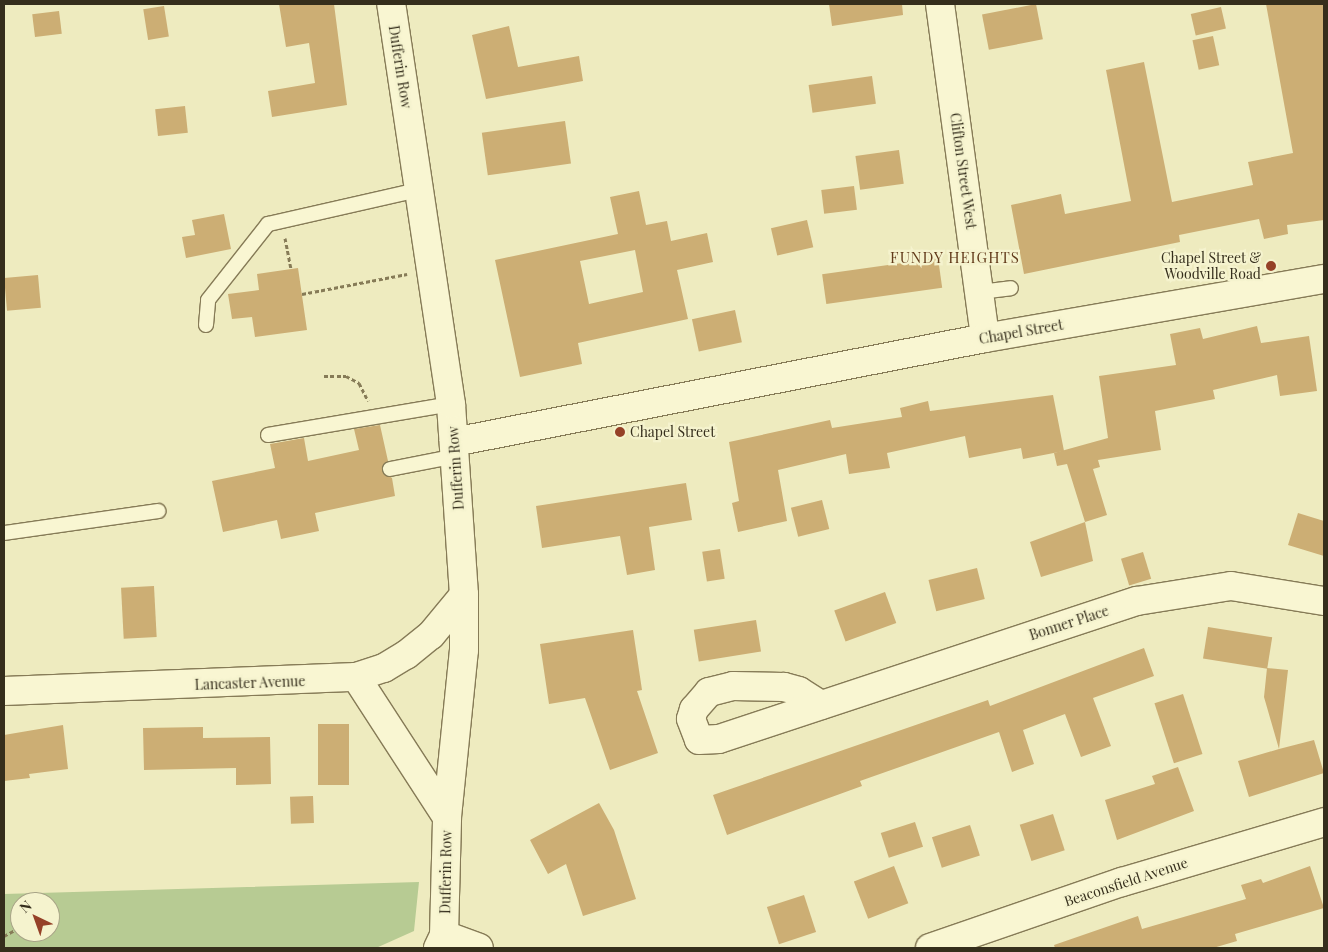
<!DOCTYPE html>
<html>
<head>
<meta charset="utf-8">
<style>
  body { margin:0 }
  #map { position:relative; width:1328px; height:952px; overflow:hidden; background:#eeebbf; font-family:"Playfair Display",serif }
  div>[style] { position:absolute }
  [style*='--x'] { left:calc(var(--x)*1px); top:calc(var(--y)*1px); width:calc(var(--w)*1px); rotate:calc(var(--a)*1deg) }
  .green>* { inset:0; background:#b7cb93 }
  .building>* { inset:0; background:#ccae74; transform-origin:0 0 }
  .path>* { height:3px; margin-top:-1.5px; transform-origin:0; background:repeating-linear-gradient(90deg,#867b57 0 4px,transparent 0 6.5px) }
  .roads { filter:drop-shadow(1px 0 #867b57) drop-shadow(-1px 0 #867b57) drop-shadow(0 1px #867b57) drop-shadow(0 -1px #867b57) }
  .lane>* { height:14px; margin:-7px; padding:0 7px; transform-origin:7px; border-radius:7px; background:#f9f6d2 }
  .street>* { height:28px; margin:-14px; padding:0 14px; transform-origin:14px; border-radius:14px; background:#f9f6d2 }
  .secondary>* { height:28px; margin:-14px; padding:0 14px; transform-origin:14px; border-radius:14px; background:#f9f6d2 }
  .dots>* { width:14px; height:14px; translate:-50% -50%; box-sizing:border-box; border:2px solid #f5f3ce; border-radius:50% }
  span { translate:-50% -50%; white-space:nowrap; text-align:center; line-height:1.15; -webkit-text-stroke:4.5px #f5f3ce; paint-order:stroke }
  .street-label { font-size:14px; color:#352e1c }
  .poi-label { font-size:14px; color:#352e1c }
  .right { translate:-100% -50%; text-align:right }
  .left { translate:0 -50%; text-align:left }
  .neighbourhood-label { font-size:15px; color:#623b1b; letter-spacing:1px }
  .frame { position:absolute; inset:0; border:5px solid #352e1c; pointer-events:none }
  .north { position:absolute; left:10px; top:892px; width:50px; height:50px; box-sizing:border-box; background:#f5f3ce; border:1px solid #a8a487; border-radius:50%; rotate:318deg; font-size:14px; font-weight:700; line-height:20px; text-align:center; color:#352e1c }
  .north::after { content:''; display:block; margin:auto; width:18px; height:22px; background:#954127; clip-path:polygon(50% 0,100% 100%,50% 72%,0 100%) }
</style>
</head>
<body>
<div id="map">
  <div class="green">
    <i style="clip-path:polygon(evenodd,419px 882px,414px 931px,376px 948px,4px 948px,4px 894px,419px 882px,20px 902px,50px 902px,50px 932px,20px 932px,20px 902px)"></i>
  </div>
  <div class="building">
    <i style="clip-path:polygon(279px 4px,334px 4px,347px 105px,272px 117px,268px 91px,315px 83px,309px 43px,286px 47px)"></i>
    <i style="clip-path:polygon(829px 4px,902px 4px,903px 15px,832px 26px)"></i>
    <i style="left:1036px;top:4px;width:36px;height:55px;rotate:79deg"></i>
    <i style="clip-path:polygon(1266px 4px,1324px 4px,1324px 220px,1287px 225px,1288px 234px,1264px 239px,1259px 219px,1179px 235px,1180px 242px,1024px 274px,1011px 205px,1061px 194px,1065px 214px,1131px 201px,1106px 70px,1144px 62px,1172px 202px,1253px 185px,1248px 162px,1293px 153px)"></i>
    <i style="left:164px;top:6px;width:31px;height:21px;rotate:81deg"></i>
    <i style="left:1221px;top:7px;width:22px;height:31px;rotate:77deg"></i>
    <i style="left:59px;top:11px;width:23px;height:27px;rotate:83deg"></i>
    <i style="clip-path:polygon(509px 26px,518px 67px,579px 56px,583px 81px,486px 99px,472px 35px)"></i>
    <i style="left:1213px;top:36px;width:30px;height:21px;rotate:78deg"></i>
    <i style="left:872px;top:76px;width:28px;height:64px;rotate:82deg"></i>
    <i style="left:185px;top:106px;width:27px;height:30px;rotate:84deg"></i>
    <i style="left:565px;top:121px;width:43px;height:84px;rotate:82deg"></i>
    <i style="left:899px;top:150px;width:34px;height:44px;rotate:82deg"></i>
    <i style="left:854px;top:186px;width:24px;height:33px;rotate:83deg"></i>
    <i style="clip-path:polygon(evenodd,639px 191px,646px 225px,667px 221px,671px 241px,707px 233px,713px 262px,677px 270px,688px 319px,578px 343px,582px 364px,520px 377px,495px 260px,618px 234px,610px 197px,639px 191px,635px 250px,643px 292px,589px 304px,580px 261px,635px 250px)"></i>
    <i style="clip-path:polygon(224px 214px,231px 249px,186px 258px,182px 237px,195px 235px,192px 220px)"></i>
    <i style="left:807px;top:220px;width:28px;height:37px;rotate:77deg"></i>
    <i style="left:938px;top:258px;width:30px;height:117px;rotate:82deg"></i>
    <i style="clip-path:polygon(298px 268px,307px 330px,255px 337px,252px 317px,232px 319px,228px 294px,259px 290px,257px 274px)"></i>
    <i style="left:38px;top:275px;width:33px;height:34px;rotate:85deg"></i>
    <i style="left:735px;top:310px;width:33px;height:44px;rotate:78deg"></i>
    <i style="clip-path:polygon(1257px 326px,1261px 343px,1309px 336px,1317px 391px,1280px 396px,1277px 375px,1213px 390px,1215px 399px,1155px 411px,1161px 450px,1098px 460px,1100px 467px,1093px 469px,1107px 515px,1085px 522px,1067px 464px,1057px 466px,1054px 453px,1108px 438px,1099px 376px,1176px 365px,1170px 334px,1200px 328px,1203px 339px)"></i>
    <i style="clip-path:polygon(1053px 395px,1064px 451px,1023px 459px,1021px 448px,969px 458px,965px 436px,887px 453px,890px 468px,849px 474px,846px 454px,778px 470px,787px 521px,738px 532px,732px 503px,739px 501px,729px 442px,830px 420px,832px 428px,902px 417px,900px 408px,928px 401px,930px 411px)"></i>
    <i style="clip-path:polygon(380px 425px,388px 461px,382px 471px,392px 478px,395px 496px,315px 513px,319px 531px,281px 539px,277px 520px,223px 532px,212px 481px,275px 468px,270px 444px,304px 438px,308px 461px,359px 450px,354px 429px)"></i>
    <i style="clip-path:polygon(686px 483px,692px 520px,649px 527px,655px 570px,627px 575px,620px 536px,542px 548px,536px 506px)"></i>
    <i style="left:822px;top:500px;width:30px;height:32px;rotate:76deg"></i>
    <i style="clip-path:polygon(1298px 513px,1324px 521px,1324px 556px,1288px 545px)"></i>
    <i style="clip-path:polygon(1085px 522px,1093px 561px,1041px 577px,1030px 542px)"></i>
    <i style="left:720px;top:549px;width:30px;height:18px;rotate:81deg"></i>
    <i style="left:1143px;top:552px;width:28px;height:23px;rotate:73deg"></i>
    <i style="left:977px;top:568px;width:32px;height:50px;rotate:76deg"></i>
    <i style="left:154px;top:586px;width:51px;height:33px;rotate:87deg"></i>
    <i style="left:885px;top:592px;width:33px;height:54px;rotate:70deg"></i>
    <i style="left:756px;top:620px;width:32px;height:63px;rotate:81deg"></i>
    <i style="left:1208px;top:627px;width:65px;height:32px;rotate:9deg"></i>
    <i style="clip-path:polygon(633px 630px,642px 690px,637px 691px,658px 753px,610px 770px,585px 698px,549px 704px,540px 644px)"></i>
    <i style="clip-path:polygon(1144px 648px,1154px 676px,1093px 698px,1111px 746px,1081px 757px,1065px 714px,1023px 730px,1034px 764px,1012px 772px,999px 732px,860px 781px,862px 786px,727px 835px,713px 795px,988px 700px,990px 706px)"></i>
    <i style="clip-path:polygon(1267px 668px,1288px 670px,1279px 749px,1314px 740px,1324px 773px,1249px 797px,1238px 761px,1279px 749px,1264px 697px)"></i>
    <i style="left:1183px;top:694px;width:63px;height:30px;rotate:72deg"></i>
    <i style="left:318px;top:724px;width:31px;height:61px"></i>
    <i style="clip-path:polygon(63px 725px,68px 769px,29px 774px,30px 778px,4px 781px,4px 735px)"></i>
    <i style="clip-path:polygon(203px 727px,203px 738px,270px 737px,271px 784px,236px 785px,236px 768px,144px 770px,143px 728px)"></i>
    <i style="clip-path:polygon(1178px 767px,1194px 811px,1117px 840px,1105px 800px,1155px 784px,1152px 776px)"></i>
    <i style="left:313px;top:796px;width:27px;height:23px;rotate:88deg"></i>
    <i style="clip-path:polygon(599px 803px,614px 830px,636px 899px,583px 916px,566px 864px,548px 874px,530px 840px)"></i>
    <i style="left:1053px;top:814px;width:38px;height:35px;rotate:72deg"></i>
    <i style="left:915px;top:822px;width:26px;height:36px;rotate:72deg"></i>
    <i style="left:970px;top:825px;width:32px;height:40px;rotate:72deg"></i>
    <i style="left:894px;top:866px;width:40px;height:43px;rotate:69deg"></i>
    <i style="clip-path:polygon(1310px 866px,1324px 908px,1235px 934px,1237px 941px,1213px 948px,1055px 948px,1054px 945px,1138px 916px,1142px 929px,1246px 899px,1241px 885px,1261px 879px,1263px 883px)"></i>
    <i style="left:804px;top:895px;width:39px;height:39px;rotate:72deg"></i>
  </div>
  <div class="path">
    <i style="--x:285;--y:238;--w:32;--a:79"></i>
    <i style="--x:302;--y:294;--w:107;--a:-10.8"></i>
    <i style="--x:324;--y:376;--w:22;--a:0"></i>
    <i style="--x:346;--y:376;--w:15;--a:28"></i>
    <i style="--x:359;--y:383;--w:20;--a:63"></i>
    <i style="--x:4;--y:936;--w:13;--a:-29"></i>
  </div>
  <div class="roads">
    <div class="lane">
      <i style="--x:980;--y:292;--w:31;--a:-7"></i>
      <i style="--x:206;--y:325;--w:25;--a:-85"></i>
      <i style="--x:208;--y:300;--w:97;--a:-51.7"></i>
      <i style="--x:268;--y:224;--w:154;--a:-12.8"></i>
      <i style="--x:268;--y:435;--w:186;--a:-9.6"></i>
      <i style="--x:390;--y:469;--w:67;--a:-11.1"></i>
      <i style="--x:4;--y:533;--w:156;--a:-8.1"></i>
    </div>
    <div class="street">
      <i style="--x:940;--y:4;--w:337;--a:82.3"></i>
      <i style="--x:454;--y:442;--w:541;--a:-11.08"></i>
      <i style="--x:985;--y:338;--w:344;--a:-9.9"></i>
      <i style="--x:821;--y:705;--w:26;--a:-148"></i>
      <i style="--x:799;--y:691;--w:16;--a:-165"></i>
      <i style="--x:784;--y:687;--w:51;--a:-178.9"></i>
      <i style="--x:733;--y:686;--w:25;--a:166"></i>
      <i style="--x:709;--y:692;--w:23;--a:131"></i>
      <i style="--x:694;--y:709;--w:10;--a:107"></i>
      <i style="--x:691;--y:719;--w:22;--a:69"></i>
      <i style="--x:699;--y:740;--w:20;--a:-3"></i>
      <i style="--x:719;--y:739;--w:440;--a:-18.3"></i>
      <i style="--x:1137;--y:601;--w:95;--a:-9.1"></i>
      <i style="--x:1231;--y:586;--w:94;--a:9.2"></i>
      <i style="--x:444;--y:935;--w:37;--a:20"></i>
      <i style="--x:438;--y:948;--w:14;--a:-65"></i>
      <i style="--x:444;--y:935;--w:118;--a:-88.5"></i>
      <i style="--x:447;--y:817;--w:168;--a:-84.2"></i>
      <i style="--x:464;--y:650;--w:55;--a:-90"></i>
      <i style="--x:930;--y:948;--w:203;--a:-19"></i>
      <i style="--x:1122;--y:882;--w:211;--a:-16.5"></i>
    </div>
    <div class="secondary">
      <i style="--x:356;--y:677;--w:167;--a:57"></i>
      <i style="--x:4;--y:691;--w:352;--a:-2.3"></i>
      <i style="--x:356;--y:677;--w:29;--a:-18"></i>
      <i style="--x:384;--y:668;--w:26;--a:-31"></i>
      <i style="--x:406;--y:655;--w:32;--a:-39"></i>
      <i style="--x:431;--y:635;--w:52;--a:-50.5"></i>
      <i style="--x:464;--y:595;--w:191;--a:-93.9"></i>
      <i style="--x:451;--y:404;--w:404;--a:-98.5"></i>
    </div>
  </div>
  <div class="dots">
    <i style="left:1271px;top:266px;background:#954127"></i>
    <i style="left:620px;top:432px;background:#954127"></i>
  </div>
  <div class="street-label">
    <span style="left:400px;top:67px;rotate:81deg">Dufferin Row</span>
    <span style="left:963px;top:171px;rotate:82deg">Clifton Street West</span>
    <span style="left:1021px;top:332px;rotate:-10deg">Chapel Street</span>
    <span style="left:456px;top:468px;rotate:-94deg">Dufferin Row</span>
    <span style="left:1069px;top:623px;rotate:-18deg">Bonner Place</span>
    <span style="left:250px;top:683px;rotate:-2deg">Lancaster Avenue</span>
    <span style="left:446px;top:872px;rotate:-89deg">Dufferin Row</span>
    <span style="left:1126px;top:882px;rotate:-18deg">Beaconsfield Avenue</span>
  </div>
  <div class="poi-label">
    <span class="right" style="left:1261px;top:266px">Chapel Street &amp;<br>Woodville Road</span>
    <span class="left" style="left:630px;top:432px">Chapel Street</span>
  </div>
  <div class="neighbourhood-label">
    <span style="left:955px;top:258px">FUNDY HEIGHTS</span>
  </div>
  <div class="frame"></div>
  <div class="north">N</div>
</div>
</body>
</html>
